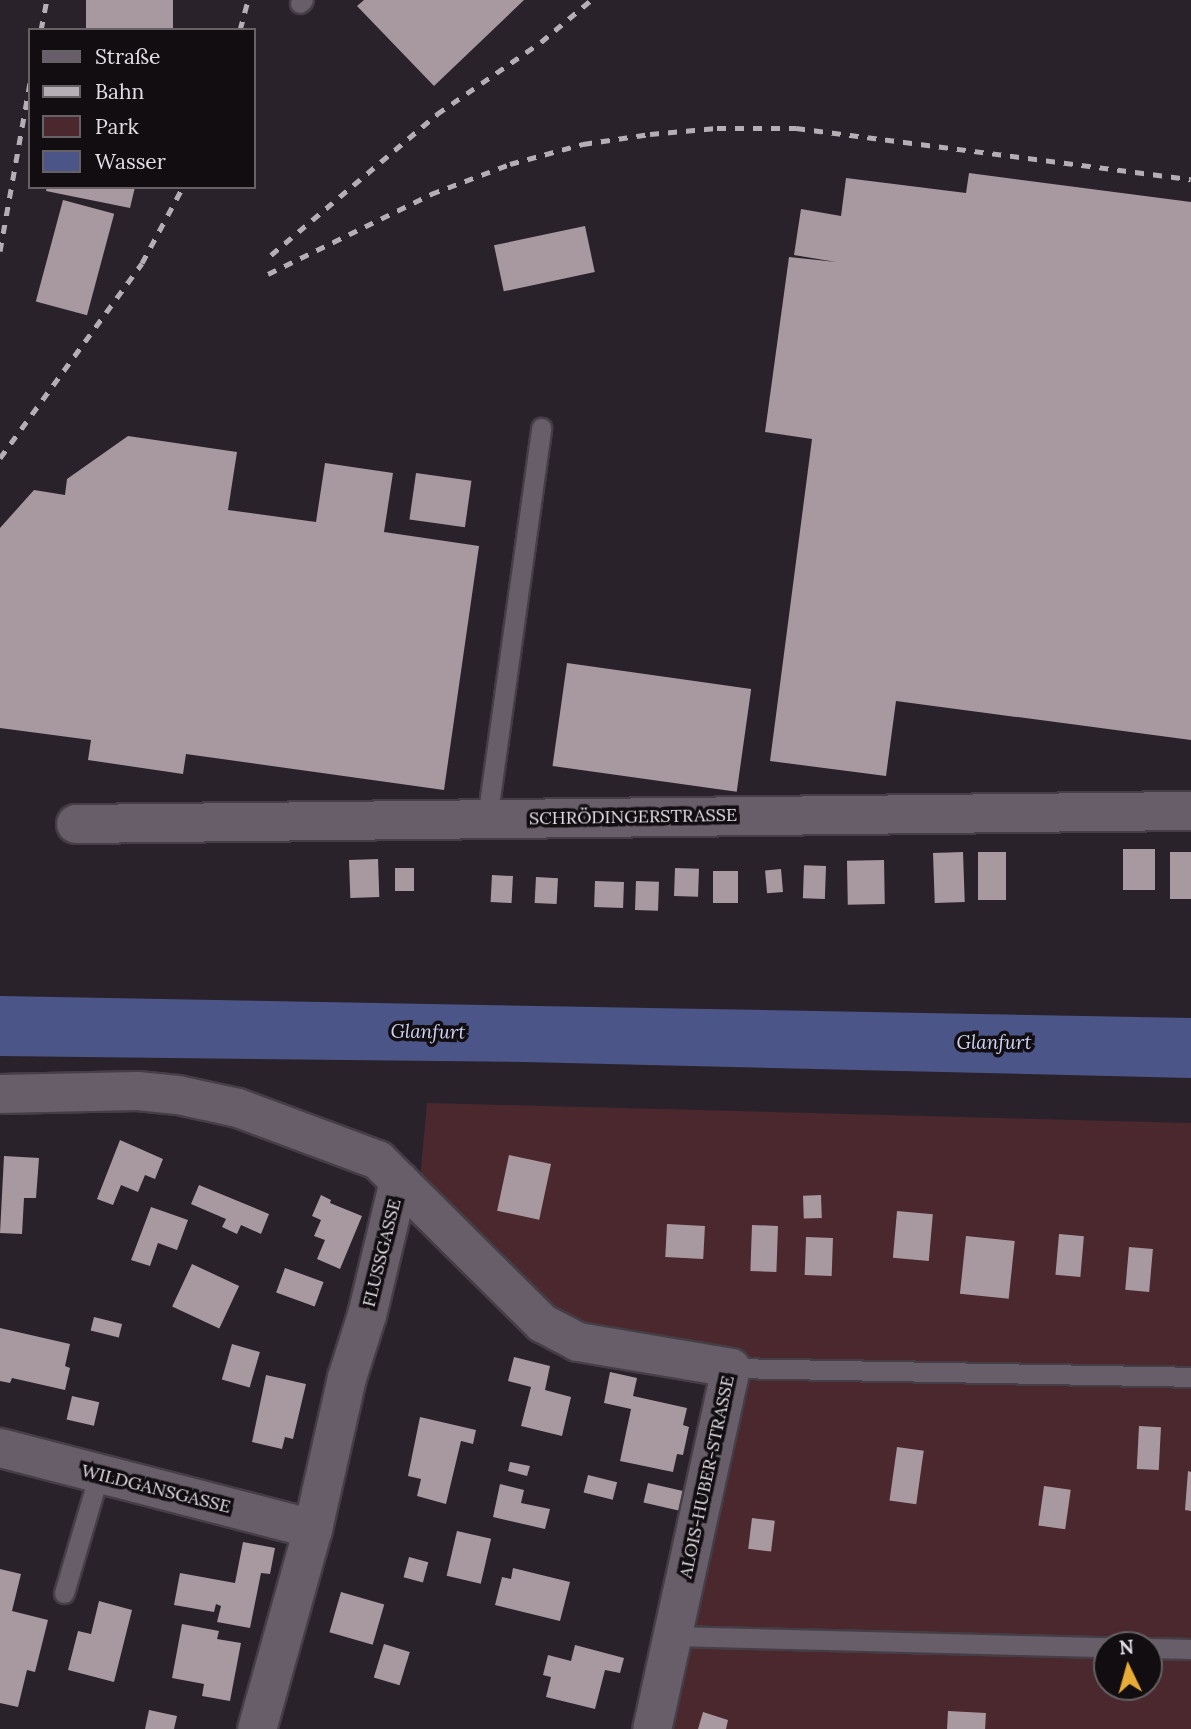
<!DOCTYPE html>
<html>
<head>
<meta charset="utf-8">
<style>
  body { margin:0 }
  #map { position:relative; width:1191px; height:1729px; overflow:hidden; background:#2a222b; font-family:Lora,serif }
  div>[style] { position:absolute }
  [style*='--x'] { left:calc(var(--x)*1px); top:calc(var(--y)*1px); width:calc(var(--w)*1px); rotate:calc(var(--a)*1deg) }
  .green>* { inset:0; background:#4b282e }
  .water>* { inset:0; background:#4c5588 }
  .building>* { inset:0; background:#a899a1; transform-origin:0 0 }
  .roads { filter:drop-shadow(2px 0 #453e46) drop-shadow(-2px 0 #453e46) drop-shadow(0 2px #453e46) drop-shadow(0 -2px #453e46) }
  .service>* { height:19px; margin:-9.5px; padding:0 9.5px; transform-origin:9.5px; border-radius:9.5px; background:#685e69 }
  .minor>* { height:38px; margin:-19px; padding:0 19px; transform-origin:19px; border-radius:19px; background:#685e69 }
  .rail>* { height:5px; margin-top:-2.5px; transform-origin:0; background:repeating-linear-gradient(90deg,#b5aeb5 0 9px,transparent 0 18px) }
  span { translate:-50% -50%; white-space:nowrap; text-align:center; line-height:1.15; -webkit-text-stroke:7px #110d11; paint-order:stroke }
  .street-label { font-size:18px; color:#e4dee4 }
  .water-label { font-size:19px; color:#cdd4f5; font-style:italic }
  .legend { position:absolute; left:28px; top:28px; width:228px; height:161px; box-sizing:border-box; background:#110d11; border:2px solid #656165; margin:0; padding:9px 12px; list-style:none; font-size:21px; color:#e4dee4 }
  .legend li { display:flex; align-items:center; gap:14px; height:35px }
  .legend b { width:35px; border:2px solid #656165 }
  .north { position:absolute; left:1093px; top:1631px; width:70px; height:70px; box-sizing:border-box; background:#110d11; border:2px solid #656165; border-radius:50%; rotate:355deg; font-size:19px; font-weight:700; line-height:28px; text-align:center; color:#e4dee4 }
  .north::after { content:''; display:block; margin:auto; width:24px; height:32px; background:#e9ab38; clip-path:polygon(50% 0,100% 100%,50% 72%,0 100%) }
</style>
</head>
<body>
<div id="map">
  <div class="green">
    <i style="clip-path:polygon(evenodd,427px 1103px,1191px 1123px,1191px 1729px,668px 1729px,749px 1354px,611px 1338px,550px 1306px,420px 1179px,427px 1103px,1107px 1645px,1149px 1645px,1149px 1687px,1107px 1687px,1107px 1645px)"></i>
  </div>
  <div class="water">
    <i style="clip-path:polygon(0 996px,1191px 1018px,1191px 1078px,525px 1062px,0 1056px)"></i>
  </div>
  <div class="building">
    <i style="left:86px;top:0;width:87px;height:31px"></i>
    <i style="clip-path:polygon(364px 0,524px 0,434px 86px,357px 6px)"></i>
    <i style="clip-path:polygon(969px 173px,1191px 202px,1191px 740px,896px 701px,886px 776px,770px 761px,812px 439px,765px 432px,789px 257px,836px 262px,794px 255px,801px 209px,841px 216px,846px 178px,966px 193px)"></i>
    <i style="clip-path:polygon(47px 187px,135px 187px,130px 208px,46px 191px)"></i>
    <i style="left:63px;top:200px;width:53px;height:105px;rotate:15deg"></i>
    <i style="left:585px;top:226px;width:47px;height:93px;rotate:78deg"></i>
    <i style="clip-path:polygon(128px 436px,237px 452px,228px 510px,316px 522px,325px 463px,393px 473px,384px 532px,479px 546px,444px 790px,186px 754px,183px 774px,88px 760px,91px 740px,0 728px,0 528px,34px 490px,65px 495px,67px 479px)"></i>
    <i style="left:416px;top:473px;width:56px;height:47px;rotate:8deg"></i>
    <i style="left:567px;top:663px;width:186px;height:104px;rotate:8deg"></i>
    <i style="left:1123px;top:849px;width:32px;height:41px"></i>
    <i style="left:963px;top:852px;width:50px;height:30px;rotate:88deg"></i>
    <i style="left:978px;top:852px;width:28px;height:48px"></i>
    <i style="left:1170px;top:852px;width:21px;height:47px"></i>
    <i style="left:378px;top:859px;width:38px;height:29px;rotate:88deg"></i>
    <i style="left:884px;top:860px;width:44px;height:37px;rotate:89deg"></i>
    <i style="left:826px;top:866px;width:33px;height:22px;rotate:92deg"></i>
    <i style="left:395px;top:868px;width:19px;height:23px"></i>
    <i style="left:675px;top:868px;width:24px;height:28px;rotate:2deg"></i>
    <i style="left:781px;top:869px;width:23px;height:16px;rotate:85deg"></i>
    <i style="left:713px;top:871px;width:25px;height:32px"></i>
    <i style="left:492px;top:875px;width:21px;height:27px;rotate:3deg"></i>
    <i style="left:536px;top:877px;width:22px;height:26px;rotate:3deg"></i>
    <i style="left:595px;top:881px;width:29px;height:26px;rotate:2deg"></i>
    <i style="left:636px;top:881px;width:23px;height:29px;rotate:2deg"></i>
    <i style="clip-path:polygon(120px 1140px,163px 1159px,155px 1179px,145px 1175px,138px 1192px,121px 1185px,113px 1205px,97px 1199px)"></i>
    <i style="left:509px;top:1155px;width:43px;height:57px;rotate:12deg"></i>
    <i style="clip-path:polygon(4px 1156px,39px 1158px,36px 1198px,24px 1198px,22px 1234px,0 1233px)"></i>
    <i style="clip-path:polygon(199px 1185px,269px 1214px,261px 1234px,241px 1225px,237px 1234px,222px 1227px,226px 1219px,191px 1204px)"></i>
    <i style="clip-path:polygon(321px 1195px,331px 1200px,330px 1203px,362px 1216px,340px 1269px,317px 1259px,325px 1240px,314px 1236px,321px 1220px,312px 1216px)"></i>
    <i style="left:821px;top:1195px;width:23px;height:18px;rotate:88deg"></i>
    <i style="clip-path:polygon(151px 1207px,188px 1220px,177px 1250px,158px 1243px,150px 1266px,131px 1260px)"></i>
    <i style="left:897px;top:1211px;width:36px;height:47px;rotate:5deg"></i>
    <i style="left:667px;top:1224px;width:38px;height:33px;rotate:3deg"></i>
    <i style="left:752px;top:1225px;width:26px;height:46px;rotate:2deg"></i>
    <i style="left:1059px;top:1234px;width:25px;height:41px;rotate:5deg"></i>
    <i style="left:966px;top:1236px;width:49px;height:58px;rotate:6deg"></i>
    <i style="left:806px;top:1237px;width:27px;height:38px;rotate:2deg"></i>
    <i style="left:1129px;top:1247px;width:24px;height:43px;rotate:5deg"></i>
    <i style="left:192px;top:1264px;width:52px;height:47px;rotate:25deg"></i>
    <i style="left:285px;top:1268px;width:41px;height:26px;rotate:20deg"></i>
    <i style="left:94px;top:1317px;width:29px;height:14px;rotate:14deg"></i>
    <i style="clip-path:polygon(0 1328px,70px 1344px,65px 1366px,70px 1368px,65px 1390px,12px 1378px,10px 1383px,0 1381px)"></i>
    <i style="left:232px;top:1344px;width:29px;height:37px;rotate:16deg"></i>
    <i style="clip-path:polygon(514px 1357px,550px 1366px,545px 1390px,571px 1397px,562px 1436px,521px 1426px,531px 1387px,508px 1381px)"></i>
    <i style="clip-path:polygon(610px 1372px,637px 1378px,633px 1396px,687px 1408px,683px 1425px,689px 1427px,683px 1455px,677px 1454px,673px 1472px,620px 1461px,631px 1409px,604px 1403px)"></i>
    <i style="clip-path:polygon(266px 1375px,306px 1384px,293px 1439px,285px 1437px,282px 1449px,252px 1442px)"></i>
    <i style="left:72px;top:1396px;width:28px;height:24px;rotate:13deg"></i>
    <i style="clip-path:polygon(420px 1417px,476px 1430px,473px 1444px,461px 1441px,446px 1504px,417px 1496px,421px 1479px,408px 1476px)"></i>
    <i style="left:1139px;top:1426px;width:22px;height:43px;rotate:3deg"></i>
    <i style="left:897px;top:1447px;width:27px;height:54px;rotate:8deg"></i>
    <i style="clip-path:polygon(510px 1462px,530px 1466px,527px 1476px,508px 1471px)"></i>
    <i style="clip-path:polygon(1188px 1471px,1191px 1472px,1191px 1511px,1185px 1510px)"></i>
    <i style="left:588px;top:1475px;width:30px;height:18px;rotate:14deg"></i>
    <i style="left:648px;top:1483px;width:37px;height:20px;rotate:13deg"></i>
    <i style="clip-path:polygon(500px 1484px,524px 1490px,521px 1503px,550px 1509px,545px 1529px,493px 1517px)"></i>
    <i style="left:1044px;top:1486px;width:27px;height:40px;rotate:8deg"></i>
    <i style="left:752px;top:1518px;width:23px;height:31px;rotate:7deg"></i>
    <i style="left:457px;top:1531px;width:35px;height:46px;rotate:13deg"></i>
    <i style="clip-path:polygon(243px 1542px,275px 1548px,270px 1574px,261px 1573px,250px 1628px,217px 1622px,221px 1606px,216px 1604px,214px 1612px,174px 1605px,180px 1573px,235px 1583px)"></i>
    <i style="left:409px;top:1557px;width:20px;height:21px;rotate:15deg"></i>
    <i style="clip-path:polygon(513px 1568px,570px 1582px,560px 1621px,495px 1605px,502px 1577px,511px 1579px)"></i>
    <i style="clip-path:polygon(0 1569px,21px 1574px,12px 1611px,48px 1620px,35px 1672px,27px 1670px,18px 1707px,0 1703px)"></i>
    <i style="left:341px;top:1592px;width:45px;height:42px;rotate:16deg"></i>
    <i style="clip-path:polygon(99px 1601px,132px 1610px,114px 1682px,68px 1670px,78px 1631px,91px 1634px)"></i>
    <i style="clip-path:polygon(182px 1624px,219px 1631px,217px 1639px,241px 1643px,230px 1701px,202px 1696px,204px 1684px,172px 1678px)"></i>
    <i style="left:384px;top:1644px;width:27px;height:35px;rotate:17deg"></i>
    <i style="clip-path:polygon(575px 1645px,624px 1658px,620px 1673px,605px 1670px,595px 1709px,546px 1697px,551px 1677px,543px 1675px,548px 1655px,571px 1661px)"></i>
    <i style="clip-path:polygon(149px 1710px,177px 1716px,174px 1729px,145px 1729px)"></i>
    <i style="left:948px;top:1711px;width:38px;height:18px;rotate:3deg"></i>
    <i style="clip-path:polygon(703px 1712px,728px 1720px,726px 1729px,698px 1729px)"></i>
  </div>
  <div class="roads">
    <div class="service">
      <i style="--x:300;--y:3;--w:4;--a:-45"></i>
      <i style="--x:487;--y:819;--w:395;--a:-82.1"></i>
      <i style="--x:731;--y:1368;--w:460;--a:1.1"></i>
      <i style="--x:64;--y:1593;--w:124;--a:-73.6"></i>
      <i style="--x:673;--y:1636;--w:434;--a:1.5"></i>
      <i style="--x:1149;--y:1648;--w:42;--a:1.4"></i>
    </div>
    <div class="minor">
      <i style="--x:76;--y:824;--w:1115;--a:-0.67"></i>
      <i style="--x:0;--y:1094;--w:137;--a:-1.3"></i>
      <i style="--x:137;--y:1091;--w:41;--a:5.6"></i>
      <i style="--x:178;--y:1095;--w:61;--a:12.2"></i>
      <i style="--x:238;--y:1108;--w:149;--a:20.4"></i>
      <i style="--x:378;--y:1160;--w:30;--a:45"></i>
      <i style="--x:399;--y:1181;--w:138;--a:103.4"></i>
      <i style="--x:367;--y:1315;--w:66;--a:107.6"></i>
      <i style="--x:347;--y:1378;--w:155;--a:102.7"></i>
      <i style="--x:313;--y:1529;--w:208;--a:105.6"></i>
      <i style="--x:399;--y:1181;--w:202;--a:44.8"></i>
      <i style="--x:542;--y:1323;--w:41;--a:27.8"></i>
      <i style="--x:578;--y:1342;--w:155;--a:9.6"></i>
      <i style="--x:731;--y:1368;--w:370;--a:102.3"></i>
      <i style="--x:0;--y:1448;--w:323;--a:14.5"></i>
    </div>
  </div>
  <div class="rail">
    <i style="--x:41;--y:30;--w:31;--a:-79"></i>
    <i style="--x:240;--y:30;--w:31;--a:-75"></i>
    <i style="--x:0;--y:251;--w:171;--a:-79.9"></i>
    <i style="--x:271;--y:255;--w:218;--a:-40.3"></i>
    <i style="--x:437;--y:114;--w:126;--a:-34.7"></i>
    <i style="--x:541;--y:42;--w:65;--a:-40"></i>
    <i style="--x:268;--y:274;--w:182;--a:-26.1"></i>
    <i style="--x:431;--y:194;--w:85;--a:-20.8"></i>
    <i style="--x:510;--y:164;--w:76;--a:-15.3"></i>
    <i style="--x:583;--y:144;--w:68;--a:-8.5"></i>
    <i style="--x:650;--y:134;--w:67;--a:-5.1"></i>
    <i style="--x:717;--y:128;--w:79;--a:0"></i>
    <i style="--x:796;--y:128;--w:398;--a:7.4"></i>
    <i style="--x:0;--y:458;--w:241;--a:-53.9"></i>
    <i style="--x:142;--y:263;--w:86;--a:-61.7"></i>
  </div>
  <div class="street-label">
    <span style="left:633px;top:817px;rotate:-1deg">SCHRÖDINGERSTRASSE</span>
    <span style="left:382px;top:1253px;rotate:-76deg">FLUSSGASSE</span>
    <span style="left:707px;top:1477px;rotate:-78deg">ALOIS-HUBER-STRASSE</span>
    <span style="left:156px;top:1489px;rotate:14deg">WILDGANSGASSE</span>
  </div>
  <div class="water-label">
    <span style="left:428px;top:1032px;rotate:1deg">Glanfurt</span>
    <span style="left:994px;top:1043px">Glanfurt</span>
  </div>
  <ul class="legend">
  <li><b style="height:9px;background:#685e69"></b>Straße</li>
  <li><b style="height:9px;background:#b5aeb5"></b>Bahn</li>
  <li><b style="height:19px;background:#4b282e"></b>Park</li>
  <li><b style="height:19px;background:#4c5588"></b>Wasser</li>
  </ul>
  <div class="north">N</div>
</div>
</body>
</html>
